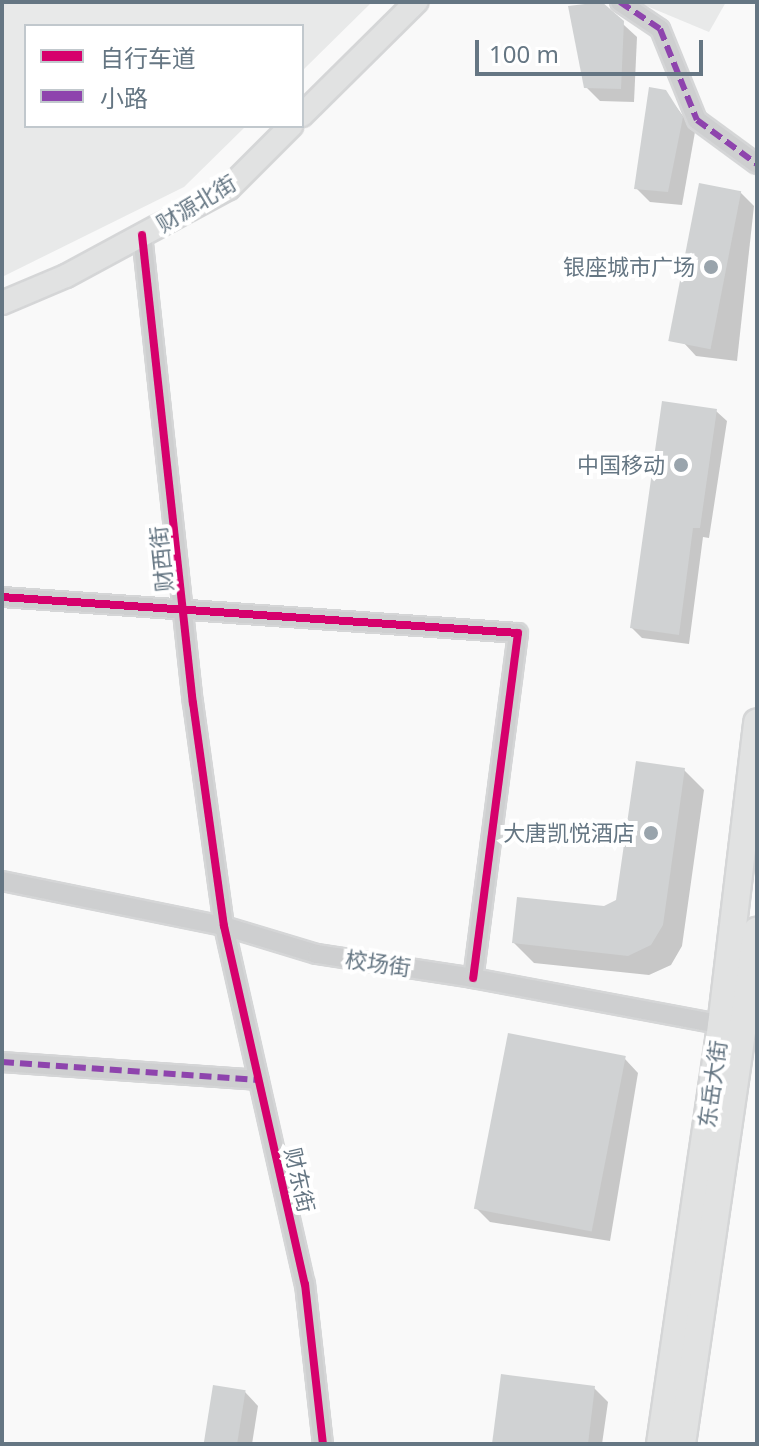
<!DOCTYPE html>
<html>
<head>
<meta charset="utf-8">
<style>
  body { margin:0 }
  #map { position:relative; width:759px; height:1446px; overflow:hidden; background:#f9f9f9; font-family:"Noto Sans","Noto Sans SC",sans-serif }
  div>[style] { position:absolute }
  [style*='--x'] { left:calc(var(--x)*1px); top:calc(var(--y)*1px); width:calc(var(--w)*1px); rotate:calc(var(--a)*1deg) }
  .built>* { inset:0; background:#e8e9e9 }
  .shadow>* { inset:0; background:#0003 }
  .building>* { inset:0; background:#d0d2d3; transform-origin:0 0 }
  .roads { filter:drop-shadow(2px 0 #d5d6d7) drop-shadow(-2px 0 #d5d6d7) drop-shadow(0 2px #d5d6d7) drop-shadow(0 -2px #d5d6d7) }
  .minor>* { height:18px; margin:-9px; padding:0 9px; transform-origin:9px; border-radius:9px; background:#cecfd0 }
  .major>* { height:22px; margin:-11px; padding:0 11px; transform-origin:11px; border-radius:11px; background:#e1e2e2 }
  .highway>* { height:26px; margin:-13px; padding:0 13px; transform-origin:13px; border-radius:13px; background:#e1e2e2 }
  .quiet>* { height:6px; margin-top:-3px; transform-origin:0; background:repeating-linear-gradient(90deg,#8e44ad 0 12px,transparent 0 18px) }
  .cycleway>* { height:8px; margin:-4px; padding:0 4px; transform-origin:4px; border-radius:4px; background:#d6006c }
  .dots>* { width:22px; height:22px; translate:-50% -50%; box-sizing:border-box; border:4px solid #fff; border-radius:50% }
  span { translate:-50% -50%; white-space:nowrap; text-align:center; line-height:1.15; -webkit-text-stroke:8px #fff; paint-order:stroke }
  .street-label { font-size:22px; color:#657683 }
  .poi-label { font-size:22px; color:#657683 }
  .right { translate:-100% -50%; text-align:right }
  .frame { position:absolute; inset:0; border:4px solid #657683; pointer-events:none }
  .legend { position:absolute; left:24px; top:24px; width:280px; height:104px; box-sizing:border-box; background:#fff; border:2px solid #c1c8cd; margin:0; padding:10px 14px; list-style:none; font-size:24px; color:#657683 }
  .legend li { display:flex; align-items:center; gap:16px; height:40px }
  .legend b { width:40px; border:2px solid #c1c8cd }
  .scale { position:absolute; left:475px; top:40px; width:228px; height:36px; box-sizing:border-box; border:4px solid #657683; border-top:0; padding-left:10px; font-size:24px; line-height:28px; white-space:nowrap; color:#657683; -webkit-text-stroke:6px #fff; paint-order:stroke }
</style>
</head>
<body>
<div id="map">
  <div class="built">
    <i style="clip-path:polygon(2px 2px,372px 2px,302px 71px,302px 26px,26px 26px,26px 126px,246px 126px,184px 187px,2px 277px)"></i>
    <i style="clip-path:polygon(637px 2px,726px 2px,709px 32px)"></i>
  </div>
  <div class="shadow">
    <i style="clip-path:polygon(599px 2px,637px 37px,634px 102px,600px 101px,586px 87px,571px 8px)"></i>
    <i style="clip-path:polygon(665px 92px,695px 132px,682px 205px,650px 202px,636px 188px)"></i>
    <i style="clip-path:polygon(740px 192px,754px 206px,737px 361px,696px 356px,683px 342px)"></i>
    <i style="clip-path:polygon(716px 411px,727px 421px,709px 538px,703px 537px,689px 644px,642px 638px,632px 628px)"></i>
    <i style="clip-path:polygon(684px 770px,704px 790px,682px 946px,671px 965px,649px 975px,534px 963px,514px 943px,618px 902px)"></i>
    <i style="clip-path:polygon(625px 1059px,638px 1073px,610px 1241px,490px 1222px,476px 1208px)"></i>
    <i style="clip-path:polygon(594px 1388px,608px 1402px,602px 1444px,494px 1444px)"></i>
    <i style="clip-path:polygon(245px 1392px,258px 1406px,252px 1444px,204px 1444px)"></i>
  </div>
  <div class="building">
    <i style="clip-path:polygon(602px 2px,624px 21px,621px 89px,584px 88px,568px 6px)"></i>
    <i style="clip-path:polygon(649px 87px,666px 90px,683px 117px,668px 192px,634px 189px)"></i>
    <i style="left:699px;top:183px;width:43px;height:161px;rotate:11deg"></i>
    <i style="clip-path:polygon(662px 401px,717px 409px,700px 528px,693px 528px,679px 635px,630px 628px)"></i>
    <i style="clip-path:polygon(636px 761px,685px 768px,663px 925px,651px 945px,628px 956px,512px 943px,517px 897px,604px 906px,616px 900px)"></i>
    <i style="left:508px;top:1033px;width:120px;height:179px;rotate:11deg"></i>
    <i style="clip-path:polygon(501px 1374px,595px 1386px,588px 1444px,492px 1444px)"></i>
    <i style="left:213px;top:1385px;width:33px;height:60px;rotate:9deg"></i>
  </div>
  <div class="roads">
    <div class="minor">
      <i style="--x:620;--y:2;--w:48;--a:34"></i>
      <i style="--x:660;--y:29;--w:98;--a:67.9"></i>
      <i style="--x:697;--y:120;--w:74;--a:36.3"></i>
      <i style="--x:142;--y:235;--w:471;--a:83.8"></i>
      <i style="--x:193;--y:703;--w:225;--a:82.1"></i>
      <i style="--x:224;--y:926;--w:367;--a:77.3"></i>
      <i style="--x:305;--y:1284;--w:161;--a:83.6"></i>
      <i style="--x:2;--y:597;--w:517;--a:3.99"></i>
      <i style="--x:518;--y:633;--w:348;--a:97.4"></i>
      <i style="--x:2;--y:881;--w:227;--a:11.5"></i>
      <i style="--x:224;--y:926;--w:97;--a:16.8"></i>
      <i style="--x:317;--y:954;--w:158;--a:8.7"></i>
      <i style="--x:473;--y:978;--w:289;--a:10.6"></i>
      <i style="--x:2;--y:1062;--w:257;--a:4"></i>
    </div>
    <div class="major">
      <i style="--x:302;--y:115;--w:161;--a:-44.7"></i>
      <i style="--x:2;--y:303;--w:69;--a:-22.9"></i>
      <i style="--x:66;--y:276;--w:185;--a:-28.4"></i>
      <i style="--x:229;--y:188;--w:88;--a:-45"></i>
    </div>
    <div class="highway">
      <i style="--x:660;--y:1444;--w:422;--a:-81.7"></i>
      <i style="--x:721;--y:1026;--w:306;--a:-83.2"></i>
      <i style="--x:682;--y:1444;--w:519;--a:-81.7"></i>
    </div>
  </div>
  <div class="quiet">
    <i style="--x:620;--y:2;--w:48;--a:34"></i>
    <i style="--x:660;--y:29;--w:98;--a:67.9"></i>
    <i style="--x:697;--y:120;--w:74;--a:36.3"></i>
    <i style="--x:2;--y:1062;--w:257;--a:4"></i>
  </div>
  <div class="cycleway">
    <i style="--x:142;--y:235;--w:471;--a:83.8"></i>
    <i style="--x:193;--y:703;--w:225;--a:82.1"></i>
    <i style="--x:224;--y:926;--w:367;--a:77.3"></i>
    <i style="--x:305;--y:1284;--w:161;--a:83.6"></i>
    <i style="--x:2;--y:597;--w:517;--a:3.99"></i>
    <i style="--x:518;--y:633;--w:348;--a:97.4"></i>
  </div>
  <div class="dots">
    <i style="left:711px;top:267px;background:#99a4ac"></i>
    <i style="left:681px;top:465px;background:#99a4ac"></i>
    <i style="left:651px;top:833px;background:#99a4ac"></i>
  </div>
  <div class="street-label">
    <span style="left:196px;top:203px;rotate:-31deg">财源北街</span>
    <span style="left:161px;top:559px;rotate:-96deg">财西街</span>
    <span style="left:378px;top:963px;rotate:8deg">校场街</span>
    <span style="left:712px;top:1084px;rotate:-82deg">东岳大街</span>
    <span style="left:300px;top:1180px;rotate:77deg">财东街</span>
  </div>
  <div class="poi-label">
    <span class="right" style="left:695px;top:267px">银座城市广场</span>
    <span class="right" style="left:665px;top:465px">中国移动</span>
    <span class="right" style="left:635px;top:833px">大唐凯悦酒店</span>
  </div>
  <div class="frame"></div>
  <ul class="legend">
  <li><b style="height:10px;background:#d6006c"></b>自行车道</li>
  <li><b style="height:10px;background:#8e44ad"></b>小路</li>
  </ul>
  <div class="scale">100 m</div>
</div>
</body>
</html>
